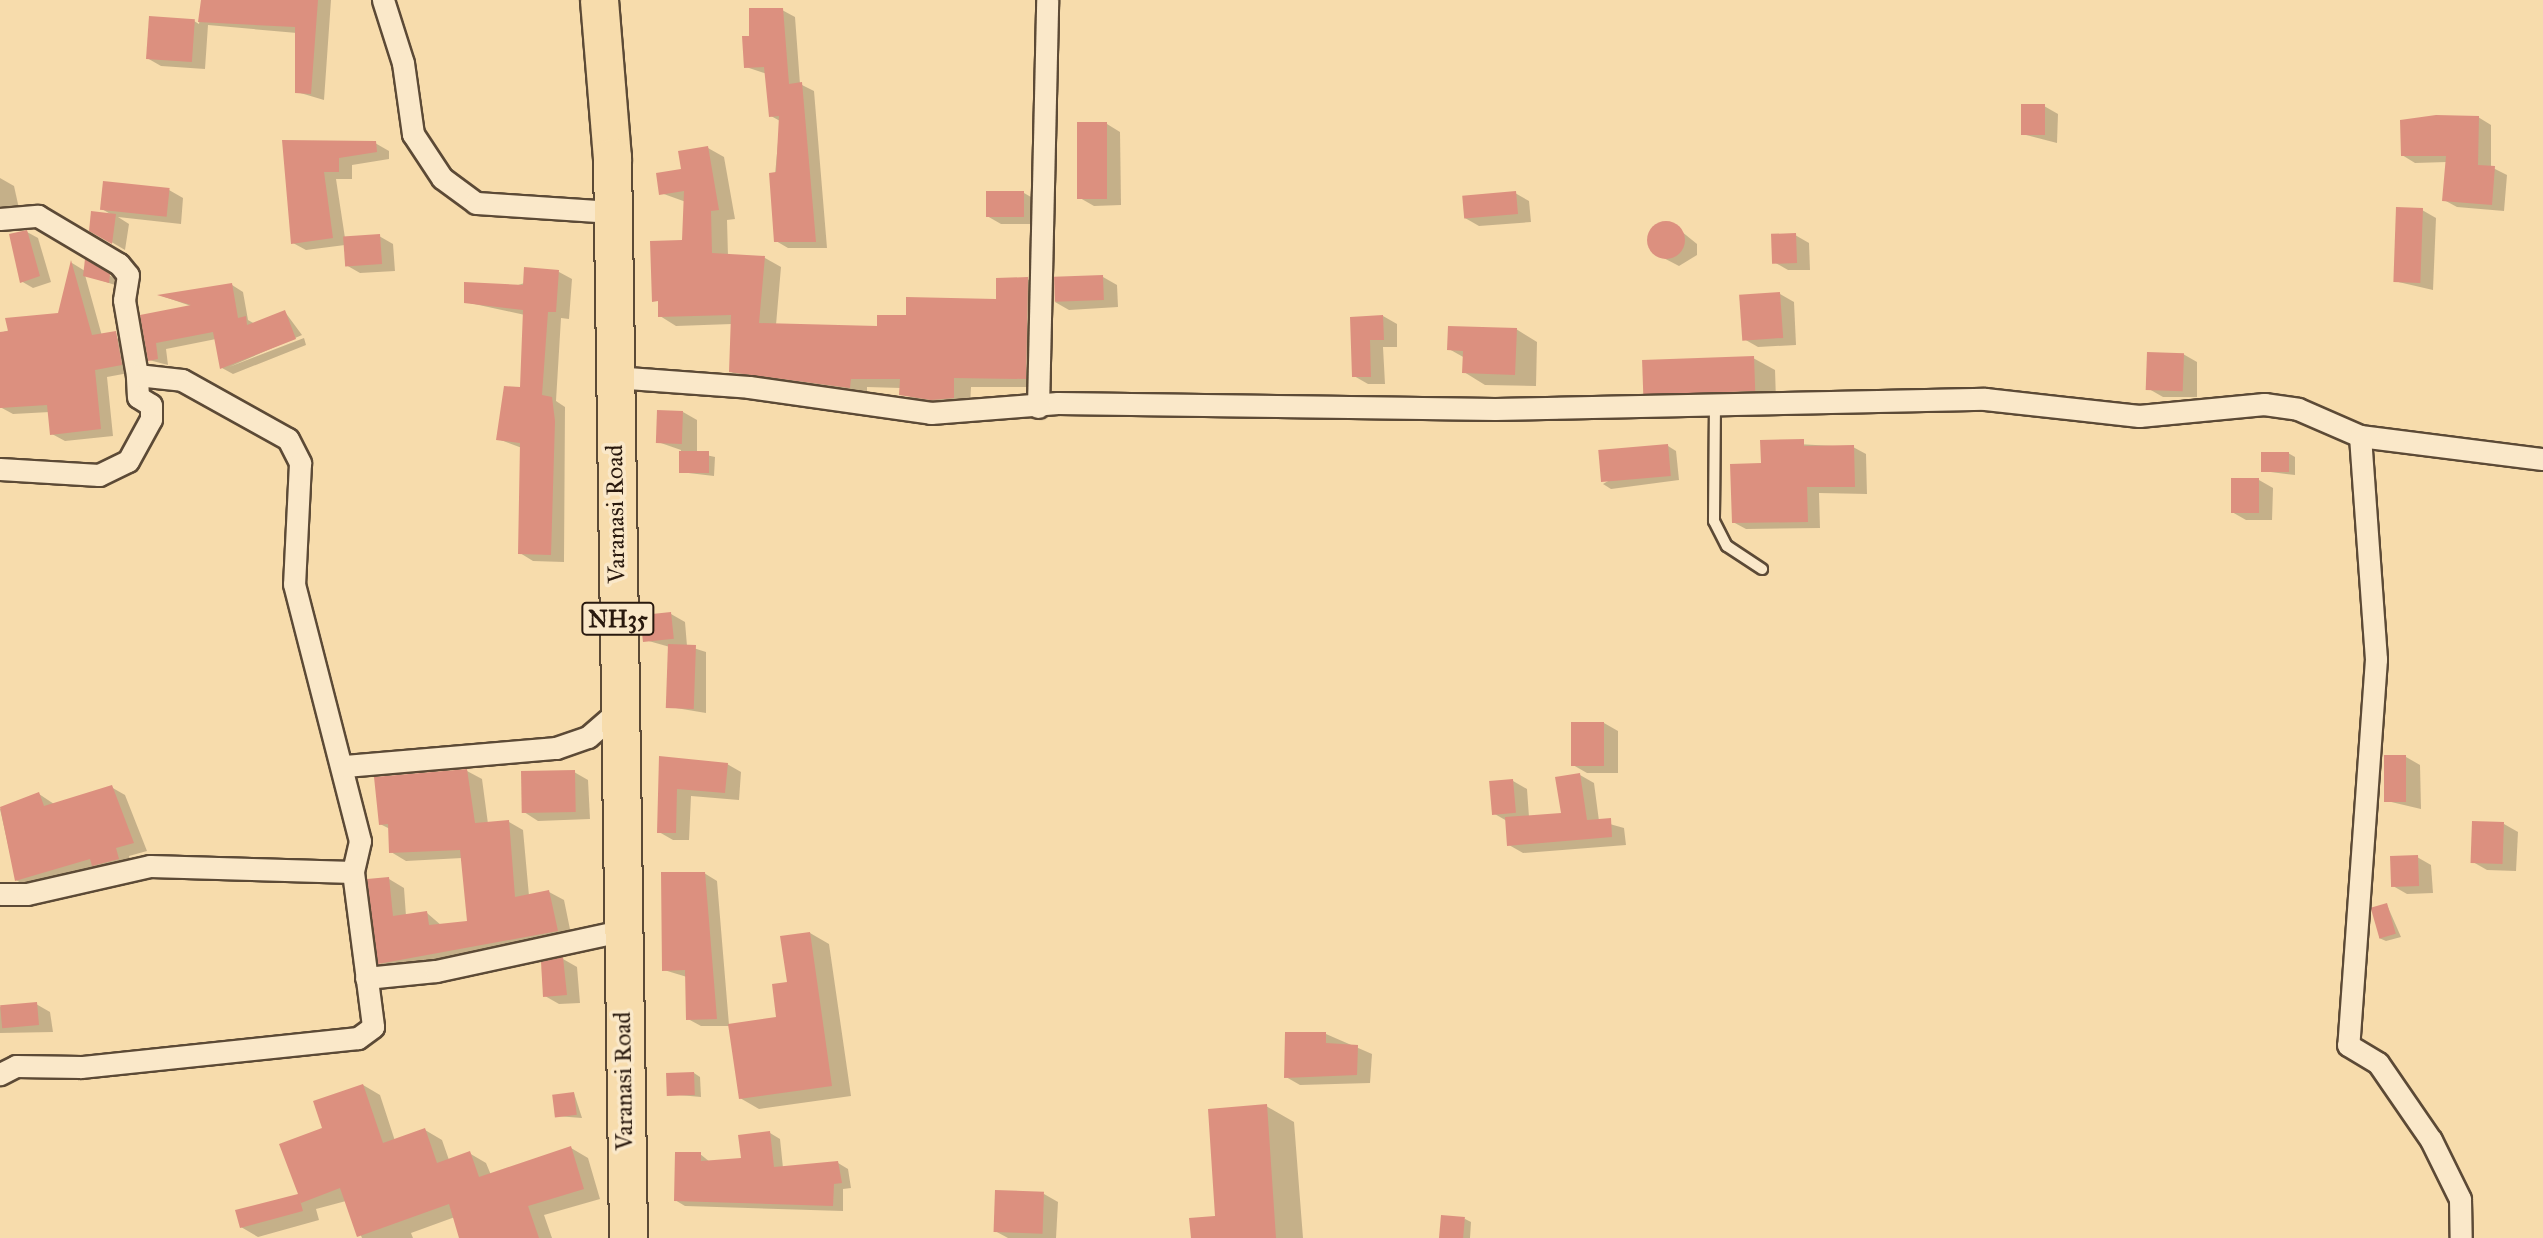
<!DOCTYPE html>
<html>
<head>
<meta charset="utf-8">
<style>
  body { margin:0 }
  #map { position:relative; width:2543px; height:1238px; overflow:hidden; background:#f7dcac; font-family:"IM FELL Great Primer",serif }
  div>[style] { position:absolute }
  [style*='--x'] { left:calc(var(--x)*1px); top:calc(var(--y)*1px); width:calc(var(--w)*1px); rotate:calc(var(--a)*1deg) }
  .shadow>* { inset:0; background:#0003 }
  .building>* { inset:0; background:#dc907f; transform-origin:0 0 }
  .round { border-radius:50% }
  .roads { filter:drop-shadow(2px 0 #5c4a36) drop-shadow(-2px 0 #5c4a36) drop-shadow(0 2px #5c4a36) drop-shadow(0 -2px #5c4a36) }
  .service>* { height:10px; margin:-5px; padding:0 5px; transform-origin:5px; border-radius:5px; background:#fae8c9 }
  .minor>* { height:21px; margin:-10.5px; padding:0 10.5px; transform-origin:10.5px; border-radius:10.5px; background:#fae8c9 }
  .trunk>* { height:37px; margin:-18.5px; padding:0 18.5px; transform-origin:18.5px; border-radius:18.5px; background:#f7dcac }
  span { translate:-50% -50%; white-space:nowrap; text-align:center; line-height:1.15; -webkit-text-stroke:7px #fae8c9; paint-order:stroke }
  .shield-label span { padding:2px 5px; background:#fae8c9; border:2px solid; border-radius:5px; -webkit-text-stroke-width:0 }
  .shield-label { font-size:23px; color:#29190e; font-weight:700 }
  .street-label { font-size:24px; color:#29190e }
</style>
</head>
<body>
<div id="map">
  <div class="shadow">
    <i style="clip-path:polygon(202px 0,331px 0,324px 100px,297px 92px,297px 33px,208px 25px,205px 69px,161px 66px,147px 58px,194px 21px,199px 24px)"></i>
    <i style="clip-path:polygon(782px 10px,795px 17px,800px 84px,814px 91px,827px 248px,788px 248px,776px 241px,772px 207px,780px 121px,771px 116px,767px 74px,746px 67px,751px 37px)"></i>
    <i style="clip-path:polygon(2044px 106px,2058px 114px,2057px 143px,2022px 134px)"></i>
    <i style="clip-path:polygon(2478px 117px,2491px 125px,2491px 167px,2507px 175px,2504px 211px,2457px 207px,2444px 200px,2447px 162px,2415px 163px,2402px 155px)"></i>
    <i style="clip-path:polygon(1107px 124px,1120px 132px,1121px 205px,1094px 206px,1080px 198px)"></i>
    <i style="clip-path:polygon(284px 142px,375px 143px,389px 151px,389px 159px,352px 165px,352px 179px,336px 179px,345px 238px,379px 236px,393px 244px,395px 271px,360px 273px,346px 265px,345px 245px,306px 250px,293px 243px)"></i>
    <i style="clip-path:polygon(708px 148px,724px 157px,735px 219px,727px 220px,728px 256px,765px 258px,781px 267px,776px 325px,879px 328px,997px 300px,1027px 279px,1044px 289px,1042px 387px,971px 387px,970px 407px,918px 404px,901px 388px,867px 387px,867px 397px,747px 381px,730px 371px,732px 324px,676px 326px,660px 316px,684px 242px,686px 202px,661px 193px)"></i>
    <i style="clip-path:polygon(0 178px,14px 186px,20px 213px,0 217px)"></i>
    <i style="clip-path:polygon(169px 190px,183px 198px,181px 224px,118px 217px,129px 224px,125px 250px,91px 230px,112px 215px,102px 209px)"></i>
    <i style="clip-path:polygon(1024px 193px,1038px 201px,1038px 224px,1001px 224px,987px 216px)"></i>
    <i style="clip-path:polygon(1515px 193px,1529px 201px,1531px 222px,1479px 226px,1465px 218px)"></i>
    <i style="clip-path:polygon(2422px 210px,2436px 218px,2433px 290px,2394px 281px)"></i>
    <i style="clip-path:polygon(1671px 223px,1697px 244px,1697px 255px,1679px 266px,1654px 253px,1649px 237px,1654px 227px)"></i>
    <i style="clip-path:polygon(27px 232px,38px 238px,51px 282px,33px 288px,21px 281px)"></i>
    <i style="clip-path:polygon(1795px 235px,1809px 243px,1810px 270px,1788px 270px,1774px 262px)"></i>
    <i style="clip-path:polygon(86px 262px,116px 279px,115px 285px,85px 275px,102px 336px,128px 340px,134px 372px,107px 377px,113px 436px,65px 441px,52px 434px,50px 412px,13px 414px,0 407px,0 333px,59px 315px,72px 263px,85px 271px)"></i>
    <i style="clip-path:polygon(559px 272px,572px 279px,569px 319px,561px 318px,556px 401px,565px 407px,564px 562px,533px 561px,520px 553px,522px 448px,498px 439px,522px 389px,525px 315px,465px 302px)"></i>
    <i style="clip-path:polygon(1103px 277px,1117px 285px,1118px 307px,1069px 310px,1055px 302px)"></i>
    <i style="clip-path:polygon(232px 285px,243px 292px,248px 320px,255px 324px,285px 312px,302px 335px,229px 367px,304px 338px,306px 345px,233px 374px,222px 368px,216px 339px,166px 349px,168px 365px,149px 360px,142px 317px,191px 306px,162px 296px)"></i>
    <i style="clip-path:polygon(1780px 294px,1794px 302px,1796px 345px,1758px 347px,1744px 339px)"></i>
    <i style="clip-path:polygon(1383px 316px,1397px 324px,1397px 347px,1383px 347px,1385px 384px,1368px 384px,1354px 376px,1352px 319px)"></i>
    <i style="clip-path:polygon(1516px 329px,1537px 342px,1536px 386px,1485px 385px,1464px 372px,1465px 358px,1449px 349px)"></i>
    <i style="clip-path:polygon(2183px 354px,2197px 362px,2197px 397px,2163px 397px,2149px 389px)"></i>
    <i style="clip-path:polygon(1753px 358px,1775px 370px,1776px 402px,1666px 404px,1645px 392px)"></i>
    <i style="clip-path:polygon(683px 412px,697px 420px,697px 453px,715px 457px,714px 476px,680px 472px,681px 450px,658px 442px)"></i>
    <i style="clip-path:polygon(1762px 442px,1853px 447px,1866px 454px,1867px 494px,1819px 493px,1820px 528px,1746px 529px,1733px 522px,1763px 465px)"></i>
    <i style="clip-path:polygon(1668px 446px,1676px 451px,1679px 480px,1611px 489px,1603px 484px)"></i>
    <i style="clip-path:polygon(2288px 453px,2295px 457px,2295px 475px,2263px 471px)"></i>
    <i style="clip-path:polygon(2259px 480px,2273px 488px,2272px 520px,2246px 520px,2232px 512px)"></i>
    <i style="clip-path:polygon(671px 614px,685px 622px,687px 646px,706px 652px,706px 713px,670px 707px,670px 647px,645px 640px)"></i>
    <i style="clip-path:polygon(1604px 723px,1618px 731px,1618px 773px,1587px 773px,1573px 765px)"></i>
    <i style="clip-path:polygon(2406px 757px,2420px 765px,2421px 809px,2387px 801px)"></i>
    <i style="clip-path:polygon(661px 758px,727px 764px,741px 772px,739px 800px,691px 796px,689px 840px,673px 840px,659px 832px)"></i>
    <i style="clip-path:polygon(467px 771px,482px 779px,488px 824px,509px 822px,523px 830px,529px 896px,549px 892px,564px 900px,572px 939px,394px 971px,380px 963px,389px 879px,404px 888px,406px 916px,427px 913px,442px 926px,469px 923px,462px 858px,406px 861px,391px 852px,390px 829px,380px 824px)"></i>
    <i style="clip-path:polygon(574px 772px,588px 780px,590px 819px,538px 821px,524px 812px)"></i>
    <i style="clip-path:polygon(1580px 775px,1594px 783px,1599px 821px,1624px 828px,1626px 845px,1523px 853px,1509px 845px,1507px 821px,1493px 813px,1513px 781px,1527px 789px,1529px 817px,1563px 815px)"></i>
    <i style="clip-path:polygon(111px 787px,125px 795px,147px 851px,129px 856px,132px 866px,30px 888px,16px 880px,0 809px,39px 794px,54px 804px)"></i>
    <i style="clip-path:polygon(2504px 824px,2518px 832px,2516px 871px,2487px 870px,2473px 862px)"></i>
    <i style="clip-path:polygon(2417px 857px,2431px 865px,2433px 893px,2407px 894px,2393px 886px)"></i>
    <i style="clip-path:polygon(704px 873px,717px 881px,729px 1025px,778px 1018px,810px 933px,829px 944px,851px 1096px,759px 1109px,740px 1098px,730px 1026px,701px 1026px,688px 1019px,687px 977px,664px 970px)"></i>
    <i style="clip-path:polygon(2387px 905px,2401px 937px,2386px 941px,2379px 938px)"></i>
    <i style="clip-path:polygon(563px 959px,577px 967px,580px 1003px,559px 1004px,545px 996px)"></i>
    <i style="clip-path:polygon(36px 1004px,50px 1012px,53px 1032px,0 1033px,0 1007px)"></i>
    <i style="clip-path:polygon(1326px 1034px,1372px 1054px,1370px 1083px,1300px 1085px,1286px 1077px)"></i>
    <i style="clip-path:polygon(694px 1073px,700px 1077px,701px 1097px,668px 1094px)"></i>
    <i style="clip-path:polygon(363px 1085px,380px 1095px,395px 1141px,425px 1130px,442px 1140px,449px 1160px,469px 1153px,486px 1163px,491px 1175px,571px 1148px,588px 1158px,600px 1199px,544px 1215px,552px 1238px,461px 1238px,455px 1217px,411px 1233px,413px 1238px,362px 1238px,346px 1201px,316px 1209px,319px 1220px,258px 1237px,241px 1227px,300px 1195px,324px 1129px)"></i>
    <i style="clip-path:polygon(574px 1093px,582px 1118px,556px 1116px)"></i>
    <i style="clip-path:polygon(1266px 1106px,1294px 1122px,1303px 1238px,1192px 1238px,1217px 1218px)"></i>
    <i style="clip-path:polygon(770px 1133px,780px 1139px,783px 1168px,838px 1163px,848px 1169px,851px 1188px,843px 1189px,843px 1211px,685px 1206px,675px 1200px,700px 1154px,710px 1162px,743px 1160px)"></i>
    <i style="clip-path:polygon(1044px 1194px,1058px 1202px,1056px 1238px,1008px 1238px,995px 1231px)"></i>
    <i style="clip-path:polygon(1465px 1219px,1471px 1222px,1470px 1238px,1442px 1238px)"></i>
  </div>
  <div class="building">
    <i style="clip-path:polygon(201px 0,318px 0,311px 94px,295px 93px,295px 27px,198px 22px)"></i>
    <i style="clip-path:polygon(749px 8px,783px 8px,789px 84px,802px 82px,816px 242px,774px 242px,769px 173px,776px 172px,779px 116px,769px 117px,764px 67px,744px 68px,742px 36px,749px 36px)"></i>
    <i style="left:149px;top:16px;width:46px;height:43px;rotate:4deg"></i>
    <i style="left:2021px;top:104px;width:24px;height:31px"></i>
    <i style="clip-path:polygon(2436px 115px,2479px 116px,2478px 165px,2495px 166px,2492px 205px,2442px 201px,2446px 156px,2401px 156px,2400px 120px)"></i>
    <i style="left:1077px;top:122px;width:30px;height:77px"></i>
    <i style="clip-path:polygon(282px 140px,376px 141px,377px 152px,339px 158px,339px 172px,324px 172px,333px 238px,291px 244px)"></i>
    <i style="clip-path:polygon(708px 146px,719px 210px,711px 211px,712px 253px,765px 256px,759px 323px,877px 326px,877px 315px,906px 315px,906px 297px,996px 299px,996px 278px,1028px 277px,1026px 379px,954px 378px,954px 398px,931px 400px,899px 395px,900px 379px,851px 379px,850px 388px,729px 372px,731px 315px,658px 317px,658px 301px,652px 302px,650px 241px,682px 240px,684px 191px,659px 195px,656px 173px,681px 169px,678px 151px)"></i>
    <i style="left:103px;top:181px;width:67px;height:29px;rotate:6deg"></i>
    <i style="left:986px;top:191px;width:38px;height:26px"></i>
    <i style="left:1516px;top:191px;width:23px;height:54px;rotate:85deg"></i>
    <i style="left:2396px;top:207px;width:27px;height:75px;rotate:2deg"></i>
    <i style="clip-path:polygon(91px 211px,116px 214px,112px 244px,89px 231px)"></i>
    <i class="round" style="left:1647px;top:221px;width:38px;height:38px"></i>
    <i style="clip-path:polygon(27px 230px,40px 276px,20px 283px,9px 234px)"></i>
    <i style="left:1796px;top:233px;width:30px;height:25px;rotate:88deg"></i>
    <i style="left:380px;top:234px;width:30px;height:37px;rotate:86deg"></i>
    <i style="clip-path:polygon(85px 259px,110px 274px,109px 283px,83px 276px)"></i>
    <i style="clip-path:polygon(71px 260px,92px 335px,116px 331px,122px 365px,95px 370px,101px 429px,50px 435px,47px 405px,0 408px,0 332px,8px 331px,5px 318px,58px 313px)"></i>
    <i style="clip-path:polygon(524px 267px,559px 270px,556px 312px,548px 312px,542px 395px,552px 397px,555px 421px,551px 555px,518px 554px,520px 443px,496px 440px,504px 386px,520px 387px,523px 310px,464px 303px,464px 282px,523px 285px)"></i>
    <i style="left:1103px;top:275px;width:25px;height:49px;rotate:88deg"></i>
    <i style="clip-path:polygon(232px 283px,238px 318px,246px 316px,247px 325px,285px 310px,296px 339px,220px 369px,213px 332px,156px 343px,158px 359px,148px 361px,140px 315px,191px 305px,157px 295px)"></i>
    <i style="left:1780px;top:292px;width:46px;height:41px;rotate:86deg"></i>
    <i style="clip-path:polygon(1383px 315px,1384px 340px,1370px 340px,1371px 377px,1352px 377px,1350px 317px)"></i>
    <i style="clip-path:polygon(1448px 326px,1517px 328px,1515px 375px,1462px 373px,1463px 351px,1447px 350px)"></i>
    <i style="left:2147px;top:352px;width:37px;height:38px;rotate:2deg"></i>
    <i style="left:1754px;top:356px;width:35px;height:112px;rotate:88deg"></i>
    <i style="left:657px;top:410px;width:26px;height:33px;rotate:2deg"></i>
    <i style="clip-path:polygon(1804px 439px,1804px 446px,1854px 445px,1855px 487px,1807px 487px,1808px 522px,1732px 523px,1730px 464px,1761px 463px,1760px 440px)"></i>
    <i style="left:1668px;top:444px;width:32px;height:70px;rotate:85deg"></i>
    <i style="left:679px;top:451px;width:30px;height:22px"></i>
    <i style="left:2261px;top:452px;width:28px;height:20px"></i>
    <i style="left:2231px;top:478px;width:28px;height:35px"></i>
    <i style="left:671px;top:612px;width:27px;height:31px;rotate:84deg"></i>
    <i style="left:668px;top:644px;width:28px;height:64px;rotate:2deg"></i>
    <i style="left:1571px;top:722px;width:33px;height:44px"></i>
    <i style="left:2384px;top:755px;width:22px;height:47px"></i>
    <i style="clip-path:polygon(659px 756px,728px 763px,725px 793px,677px 789px,676px 833px,657px 833px)"></i>
    <i style="clip-path:polygon(467px 769px,475px 823px,509px 820px,515px 897px,549px 890px,558px 931px,378px 964px,367px 879px,389px 877px,393px 916px,427px 911px,429px 925px,467px 921px,460px 850px,389px 853px,388px 824px,379px 825px,374px 777px)"></i>
    <i style="left:575px;top:770px;width:42px;height:54px;rotate:89deg"></i>
    <i style="clip-path:polygon(1580px 773px,1587px 820px,1611px 818px,1612px 837px,1507px 846px,1505px 817px,1561px 813px,1555px 777px)"></i>
    <i style="left:1513px;top:779px;width:34px;height:24px;rotate:85deg"></i>
    <i style="clip-path:polygon(112px 785px,134px 843px,116px 848px,119px 859px,92px 866px,90px 859px,15px 881px,0 807px,39px 792px,44px 806px)"></i>
    <i style="left:2472px;top:821px;width:32px;height:42px;rotate:2deg"></i>
    <i style="left:2418px;top:855px;width:31px;height:28px;rotate:88deg"></i>
    <i style="clip-path:polygon(661px 872px,705px 872px,717px 1019px,686px 1020px,685px 970px,662px 971px)"></i>
    <i style="left:2387px;top:903px;width:32px;height:17px;rotate:74deg"></i>
    <i style="clip-path:polygon(810px 932px,832px 1086px,739px 1099px,728px 1024px,776px 1017px,772px 984px,787px 982px,780px 936px)"></i>
    <i style="clip-path:polygon(563px 957px,567px 995px,543px 997px,541px 962px)"></i>
    <i style="left:37px;top:1002px;width:23px;height:37px;rotate:85deg"></i>
    <i style="clip-path:polygon(1285px 1032px,1326px 1032px,1326px 1043px,1358px 1045px,1357px 1075px,1284px 1078px)"></i>
    <i style="left:694px;top:1072px;width:23px;height:28px;rotate:88deg"></i>
    <i style="clip-path:polygon(363px 1084px,383px 1143px,425px 1128px,437px 1163px,470px 1151px,479px 1177px,571px 1146px,584px 1189px,528px 1206px,539px 1238px,459px 1238px,449px 1204px,357px 1237px,340px 1188px,301px 1203px,299px 1197px,303px 1211px,240px 1228px,235px 1210px,298px 1194px,279px 1144px,322px 1128px,313px 1101px)"></i>
    <i style="left:574px;top:1092px;width:23px;height:22px;rotate:83deg"></i>
    <i style="clip-path:polygon(1267px 1104px,1276px 1238px,1191px 1238px,1189px 1218px,1215px 1216px,1208px 1109px)"></i>
    <i style="clip-path:polygon(770px 1131px,774px 1167px,838px 1161px,842px 1183px,834px 1184px,833px 1206px,674px 1201px,675px 1152px,701px 1152px,701px 1161px,741px 1158px,738px 1135px)"></i>
    <i style="left:995px;top:1190px;width:49px;height:42px;rotate:2deg"></i>
    <i style="left:1441px;top:1215px;width:24px;height:23px;rotate:5deg"></i>
  </div>
  <div class="roads">
    <div class="service">
      <i style="--x:1715;--y:403;--w:118;--a:90.5"></i>
      <i style="--x:1714;--y:521;--w:28;--a:63"></i>
      <i style="--x:1727;--y:546;--w:42;--a:33.3"></i>
    </div>
    <div class="minor">
      <i style="--x:383;--y:0;--w:66;--a:72.4"></i>
      <i style="--x:403;--y:63;--w:72;--a:82"></i>
      <i style="--x:413;--y:134;--w:53;--a:56.6"></i>
      <i style="--x:442;--y:178;--w:42;--a:36.3"></i>
      <i style="--x:476;--y:203;--w:137;--a:3.8"></i>
      <i style="--x:0;--y:219;--w:38;--a:-5"></i>
      <i style="--x:38;--y:216;--w:94;--a:30.7"></i>
      <i style="--x:119;--y:264;--w:14;--a:51"></i>
      <i style="--x:128;--y:275;--w:25;--a:99"></i>
      <i style="--x:124;--y:300;--w:76;--a:80.2"></i>
      <i style="--x:614;--y:377;--w:135;--a:4.2"></i>
      <i style="--x:749;--y:387;--w:184;--a:8.1"></i>
      <i style="--x:931;--y:413;--w:127;--a:-4.5"></i>
      <i style="--x:1058;--y:403;--w:437;--a:0.8"></i>
      <i style="--x:1495;--y:409;--w:490;--a:-1.2"></i>
      <i style="--x:1985;--y:399;--w:155;--a:6.3"></i>
      <i style="--x:2139;--y:416;--w:126;--a:-5.5"></i>
      <i style="--x:2264;--y:404;--w:34;--a:8"></i>
      <i style="--x:2298;--y:409;--w:68;--a:23.5"></i>
      <i style="--x:2360;--y:436;--w:184;--a:7.2"></i>
      <i style="--x:1038;--y:407;--w:407;--a:-88.7"></i>
      <i style="--x:2360;--y:436;--w:224;--a:85.9"></i>
      <i style="--x:2376;--y:659;--w:387;--a:94.1"></i>
      <i style="--x:2348;--y:1045;--w:35;--a:31"></i>
      <i style="--x:2378;--y:1063;--w:93;--a:55.5"></i>
      <i style="--x:2431;--y:1140;--w:66;--a:63.8"></i>
      <i style="--x:2460;--y:1199;--w:39;--a:89"></i>
      <i style="--x:0;--y:469;--w:99;--a:3.5"></i>
      <i style="--x:99;--y:475;--w:32;--a:-26"></i>
      <i style="--x:128;--y:461;--w:48;--a:-61.3"></i>
      <i style="--x:151;--y:419;--w:14;--a:-90"></i>
      <i style="--x:151;--y:405;--w:15;--a:-148"></i>
      <i style="--x:138;--y:397;--w:22;--a:-93"></i>
      <i style="--x:137;--y:375;--w:45;--a:6.3"></i>
      <i style="--x:182;--y:380;--w:121;--a:29.1"></i>
      <i style="--x:288;--y:439;--w:27;--a:63"></i>
      <i style="--x:300;--y:463;--w:121;--a:92.8"></i>
      <i style="--x:294;--y:584;--w:265;--a:75.6"></i>
      <i style="--x:360;--y:841;--w:32;--a:103"></i>
      <i style="--x:353;--y:872;--w:156;--a:82.6"></i>
      <i style="--x:373;--y:1027;--w:19;--a:144"></i>
      <i style="--x:358;--y:1038;--w:279;--a:174"></i>
      <i style="--x:81;--y:1067;--w:65;--a:-179.1"></i>
      <i style="--x:16;--y:1066;--w:18;--a:153"></i>
      <i style="--x:345;--y:766;--w:212;--a:-4.9"></i>
      <i style="--x:556;--y:748;--w:34;--a:-19"></i>
      <i style="--x:588;--y:737;--w:41;--a:-41.1"></i>
      <i style="--x:0;--y:894;--w:27;--a:0"></i>
      <i style="--x:27;--y:894;--w:126;--a:-12.8"></i>
      <i style="--x:150;--y:866;--w:203;--a:1.7"></i>
      <i style="--x:366;--y:978;--w:70;--a:-5.7"></i>
      <i style="--x:436;--y:971;--w:189;--a:-12.2"></i>
    </div>
    <div class="trunk">
      <i style="--x:599;--y:0;--w:158;--a:85.3"></i>
      <i style="--x:612;--y:157;--w:1081;--a:89.15"></i>
    </div>
  </div>
  <div class="shield-label">
    <span style="left:618px;top:619px">NH35</span>
  </div>
  <div class="street-label">
    <span style="left:616px;top:514px;rotate:-91deg">Varanasi Road</span>
    <span style="left:624px;top:1081px;rotate:-91deg">Varanasi Road</span>
  </div>
</div>
</body>
</html>
